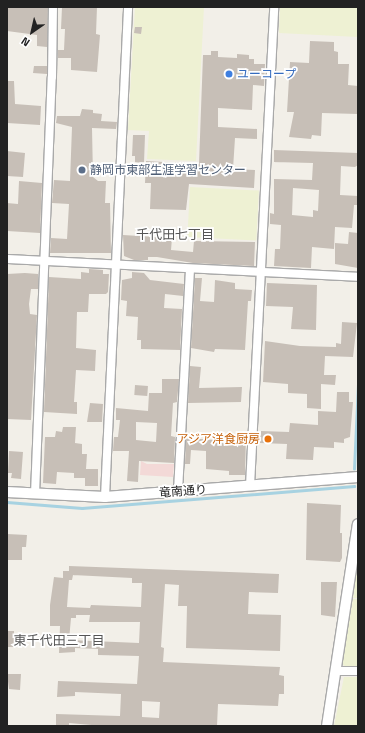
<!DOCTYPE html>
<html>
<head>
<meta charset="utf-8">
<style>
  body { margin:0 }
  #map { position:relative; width:365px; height:733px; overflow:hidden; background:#f2efe8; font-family:"Titillium Web","Noto Sans JP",sans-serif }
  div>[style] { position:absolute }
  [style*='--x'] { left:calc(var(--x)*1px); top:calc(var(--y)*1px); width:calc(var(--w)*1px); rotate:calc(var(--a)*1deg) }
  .commercial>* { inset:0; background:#f3d9d7 }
  .farmland>* { inset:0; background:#eef1d3; transform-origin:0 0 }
  .stream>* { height:2.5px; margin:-1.25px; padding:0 1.25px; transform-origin:1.25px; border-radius:1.25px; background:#a7d2e1 }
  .building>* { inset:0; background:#c7bfb7; transform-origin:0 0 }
  .roads { filter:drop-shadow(1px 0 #a9a9a9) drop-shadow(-1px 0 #a9a9a9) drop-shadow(0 1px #a9a9a9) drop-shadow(0 -1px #a9a9a9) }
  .minor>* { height:8px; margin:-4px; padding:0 4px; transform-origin:4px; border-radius:4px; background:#fff }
  .tertiary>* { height:10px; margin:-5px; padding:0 5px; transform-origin:5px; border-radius:5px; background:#fff }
  .dots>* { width:11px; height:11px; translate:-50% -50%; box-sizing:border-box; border:2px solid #fff; border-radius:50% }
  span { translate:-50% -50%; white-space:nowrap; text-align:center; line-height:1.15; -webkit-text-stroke:3.5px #fff; paint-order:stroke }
  .shop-label { font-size:12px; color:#366cbe }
  .left { translate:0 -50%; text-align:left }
  .service-label { font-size:12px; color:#4e5e75 }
  .food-label { font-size:12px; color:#c56008 }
  .right { translate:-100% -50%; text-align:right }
  .street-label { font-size:12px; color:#222 }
  .neighbourhood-label { font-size:13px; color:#555 }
  .frame { position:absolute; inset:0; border:8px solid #222; pointer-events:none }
  .north { position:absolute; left:12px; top:12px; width:40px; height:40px; -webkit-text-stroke:3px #fff; paint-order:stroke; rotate:214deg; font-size:11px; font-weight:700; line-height:16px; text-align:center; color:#222 }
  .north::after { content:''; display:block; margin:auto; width:14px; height:18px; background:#222; clip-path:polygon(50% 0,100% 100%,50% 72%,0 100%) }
</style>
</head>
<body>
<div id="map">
  <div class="commercial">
    <i style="clip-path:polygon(141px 461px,147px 464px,174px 464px,173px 477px,140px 475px)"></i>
  </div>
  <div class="farmland">
    <i style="clip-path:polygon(135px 7px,204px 7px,196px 161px,147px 159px,149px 131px,128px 130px)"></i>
    <i style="clip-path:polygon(280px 7px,358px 7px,358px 37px,279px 33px)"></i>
    <i style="left:190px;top:187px;width:69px;height:50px;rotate:3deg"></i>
    <i style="clip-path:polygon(357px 566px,358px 598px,353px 598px)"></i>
    <i style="clip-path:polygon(353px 599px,358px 599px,358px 667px,346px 667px,342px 664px)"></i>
    <i style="clip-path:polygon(344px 677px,358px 677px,358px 726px,334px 726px)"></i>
  </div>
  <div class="stream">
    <i style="--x:354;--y:469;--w:84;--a:-87.3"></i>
    <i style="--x:7;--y:502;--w:75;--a:4.6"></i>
    <i style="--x:82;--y:508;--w:273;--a:-4.6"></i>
  </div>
  <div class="building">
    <i style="clip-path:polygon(7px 7px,48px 7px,47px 47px,37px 46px,37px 35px,7px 31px)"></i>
    <i style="clip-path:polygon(62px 7px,97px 7px,96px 34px,100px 35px,97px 72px,71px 70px,71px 58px,58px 58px,58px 50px,64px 50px,65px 29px,61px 29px)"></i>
    <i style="clip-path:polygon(135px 27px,142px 27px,141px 34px,134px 33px)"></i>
    <i style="clip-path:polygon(310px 41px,334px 42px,334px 51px,338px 52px,338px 64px,349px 64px,348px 85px,358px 86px,358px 114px,322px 113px,321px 136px,312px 135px,311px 139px,289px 137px,294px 112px,287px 112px,290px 62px,309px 63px)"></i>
    <i style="clip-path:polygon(211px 51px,218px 51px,218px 57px,237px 58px,237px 54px,249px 55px,249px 59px,254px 59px,254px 64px,265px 64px,264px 86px,253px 85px,252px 110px,218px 108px,218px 127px,257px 129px,257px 139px,235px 138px,233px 169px,255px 170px,254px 188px,189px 184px,186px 210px,150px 209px,151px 183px,145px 183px,146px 161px,199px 164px,203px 55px,211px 55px)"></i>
    <i style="clip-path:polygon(34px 66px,47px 66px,47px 74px,33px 73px)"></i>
    <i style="clip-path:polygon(7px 81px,14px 81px,15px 104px,41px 106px,40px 125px,7px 123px)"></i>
    <i style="clip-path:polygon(82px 109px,93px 110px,93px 113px,102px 114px,101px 121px,117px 122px,116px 129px,92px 128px,93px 177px,98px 181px,106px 181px,105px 203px,110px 203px,111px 253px,50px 253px,51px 238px,67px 239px,69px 204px,52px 203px,54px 180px,70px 181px,72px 127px,56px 123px,57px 116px,80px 116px)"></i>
    <i style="clip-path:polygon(133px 135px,145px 135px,144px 163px,135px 162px,135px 156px,132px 156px)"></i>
    <i style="clip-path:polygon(evenodd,274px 150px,358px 153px,358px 165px,355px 167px,341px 166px,340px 195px,358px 196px,358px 205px,354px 205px,352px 228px,335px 227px,334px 249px,312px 247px,311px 268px,274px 266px,275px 249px,280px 249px,281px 225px,270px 224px,270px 213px,274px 214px,274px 179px,312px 180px,313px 163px,274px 162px,274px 150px,293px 188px,319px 190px,318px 211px,313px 210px,313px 217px,292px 215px,293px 188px)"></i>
    <i style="clip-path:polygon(7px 151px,25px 153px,23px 177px,7px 176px)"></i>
    <i style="clip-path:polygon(19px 181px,42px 183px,40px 233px,7px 231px,7px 203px,18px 204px)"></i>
    <i style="clip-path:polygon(349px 232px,358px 233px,358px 268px,335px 264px,335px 243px,348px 244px)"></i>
    <i style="clip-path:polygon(123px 235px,172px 238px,171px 250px,193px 252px,194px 241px,255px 242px,254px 266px,193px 263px,157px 257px,148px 257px,148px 260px,134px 260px,124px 256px)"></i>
    <i style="clip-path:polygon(89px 269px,103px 270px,103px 274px,109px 274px,108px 292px,106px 294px,89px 294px,88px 312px,77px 312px,76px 348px,96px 350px,95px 371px,76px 370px,74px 402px,77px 402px,77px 414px,44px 412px,49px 277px,81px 279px,81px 272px,89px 273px)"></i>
    <i style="clip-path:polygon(132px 272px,144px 273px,150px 280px,184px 284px,183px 296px,165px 294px,164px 308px,182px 309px,180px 350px,141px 349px,141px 340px,137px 340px,138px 317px,126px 316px,127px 301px,121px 300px,122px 280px,132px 278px)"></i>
    <i style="clip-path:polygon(25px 273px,38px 274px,38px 289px,31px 289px,29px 304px,30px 314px,37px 315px,31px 420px,7px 419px,7px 274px)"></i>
    <i style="clip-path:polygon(195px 278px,202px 278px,200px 301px,214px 302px,215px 280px,235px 283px,235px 289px,252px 290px,251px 301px,248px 301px,245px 350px,215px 349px,214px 352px,191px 348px)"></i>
    <i style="clip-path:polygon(267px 283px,317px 285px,316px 330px,291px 329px,293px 307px,266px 306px)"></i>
    <i style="clip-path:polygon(342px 322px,357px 323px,353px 357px,325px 356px,324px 375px,336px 375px,335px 385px,321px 384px,321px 409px,307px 408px,307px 394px,288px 393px,288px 384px,263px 382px,265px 341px,300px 346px,336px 347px,336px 343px,341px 344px)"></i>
    <i style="clip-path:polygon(190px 366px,201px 367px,199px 388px,242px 387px,241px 402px,188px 403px)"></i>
    <i style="clip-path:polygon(evenodd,162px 379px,179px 379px,177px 402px,173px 403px,171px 436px,175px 437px,174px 463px,139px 461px,138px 482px,127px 481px,129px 451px,113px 451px,114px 437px,118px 437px,120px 420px,116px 420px,116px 408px,148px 411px,149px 393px,162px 393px,162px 379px,136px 422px,157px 423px,156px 442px,136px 440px,136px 422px)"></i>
    <i style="left:135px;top:385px;width:13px;height:10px;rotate:4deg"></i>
    <i style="clip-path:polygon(337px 392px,349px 392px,349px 402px,353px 402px,350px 437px,344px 439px,344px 443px,334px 442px,334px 448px,314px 447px,313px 460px,286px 459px,287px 444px,260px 443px,261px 431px,289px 432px,290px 423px,318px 425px,318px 411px,336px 412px)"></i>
    <i style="clip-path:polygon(90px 403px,103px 404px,102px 422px,87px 422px)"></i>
    <i style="clip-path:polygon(63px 427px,76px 427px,75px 443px,82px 444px,82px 454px,87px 454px,86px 469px,98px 469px,98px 486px,85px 486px,85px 478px,74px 478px,74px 473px,57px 472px,56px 484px,43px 483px,45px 437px,55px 437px,56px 431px,62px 432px)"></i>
    <i style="clip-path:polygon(230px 435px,246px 436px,245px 475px,229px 475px,229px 471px,206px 469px,206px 451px,191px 450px,190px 464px,185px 464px,186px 438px,230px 441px)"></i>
    <i style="clip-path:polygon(9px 451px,23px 452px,21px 479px,11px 478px,12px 473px,8px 473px)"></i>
    <i style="clip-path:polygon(307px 503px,341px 505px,340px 533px,342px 533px,342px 558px,340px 562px,306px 560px)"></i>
    <i style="clip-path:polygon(7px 534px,27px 535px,26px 547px,22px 547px,22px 560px,7px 560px)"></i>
    <i style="clip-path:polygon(evenodd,69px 566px,279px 574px,278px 593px,249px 592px,248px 614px,281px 615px,280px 651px,186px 648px,187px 606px,178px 606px,179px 585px,165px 584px,161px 647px,164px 648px,163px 662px,280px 667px,279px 675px,284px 676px,284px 694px,279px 694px,278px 706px,218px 704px,217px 726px,103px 726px,69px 723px,69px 726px,56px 726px,56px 714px,120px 716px,121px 694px,75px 692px,75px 696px,57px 697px,58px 681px,137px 684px,139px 656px,98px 655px,98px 649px,75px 648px,75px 652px,59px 653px,60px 626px,50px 626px,50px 605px,54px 577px,63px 578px,63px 571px,69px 571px,69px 566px,73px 575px,132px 578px,132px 583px,142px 583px,141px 607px,91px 605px,90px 608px,67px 607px,69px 580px,72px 580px,73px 575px,69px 566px,76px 615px,90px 615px,89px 622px,140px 622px,139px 643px,69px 640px,71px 618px,76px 618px,76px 615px,69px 566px,142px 701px,160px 702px,159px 718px,142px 717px,142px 701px)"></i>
    <i style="clip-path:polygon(321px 582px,337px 582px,335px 617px,321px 615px)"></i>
    <i style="left:7px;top:631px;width:7px;height:16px"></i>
    <i style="clip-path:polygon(7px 674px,21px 674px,20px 690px,9px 689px)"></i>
  </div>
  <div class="roads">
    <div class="minor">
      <i style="--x:7;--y:259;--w:351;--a:2.9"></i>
      <i style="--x:250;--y:486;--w:480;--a:-87.1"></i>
      <i style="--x:178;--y:491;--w:222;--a:-86.9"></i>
      <i style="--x:35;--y:494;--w:417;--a:-87.7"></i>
      <i style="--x:52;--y:77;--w:70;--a:-89.2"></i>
      <i style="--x:105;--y:497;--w:491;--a:-87.3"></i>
      <i style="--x:336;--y:671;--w:22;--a:0"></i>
    </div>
    <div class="tertiary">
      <i style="--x:7;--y:492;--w:98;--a:2.9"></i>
      <i style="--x:105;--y:497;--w:254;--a:-4.5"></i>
      <i style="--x:327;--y:726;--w:204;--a:-81.3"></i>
    </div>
  </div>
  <div class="dots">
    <i style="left:229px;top:74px;background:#3f7fe0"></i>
    <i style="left:82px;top:170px;background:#5c6f8a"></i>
    <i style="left:268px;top:439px;background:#e8710a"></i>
  </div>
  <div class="shop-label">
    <span class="left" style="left:237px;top:74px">ユーコープ</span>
  </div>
  <div class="service-label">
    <span class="left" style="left:90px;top:170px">静岡市東部生涯学習センター</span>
  </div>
  <div class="food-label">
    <span class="right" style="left:260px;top:439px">アジア洋食厨房</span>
  </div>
  <div class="street-label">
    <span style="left:183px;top:491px;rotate:-4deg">竜南通り</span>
  </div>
  <div class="neighbourhood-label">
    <span style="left:175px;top:234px">千代田七丁目</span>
    <span style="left:59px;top:640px">東千代田三丁目</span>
  </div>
  <div class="frame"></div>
  <div class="north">N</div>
</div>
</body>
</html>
